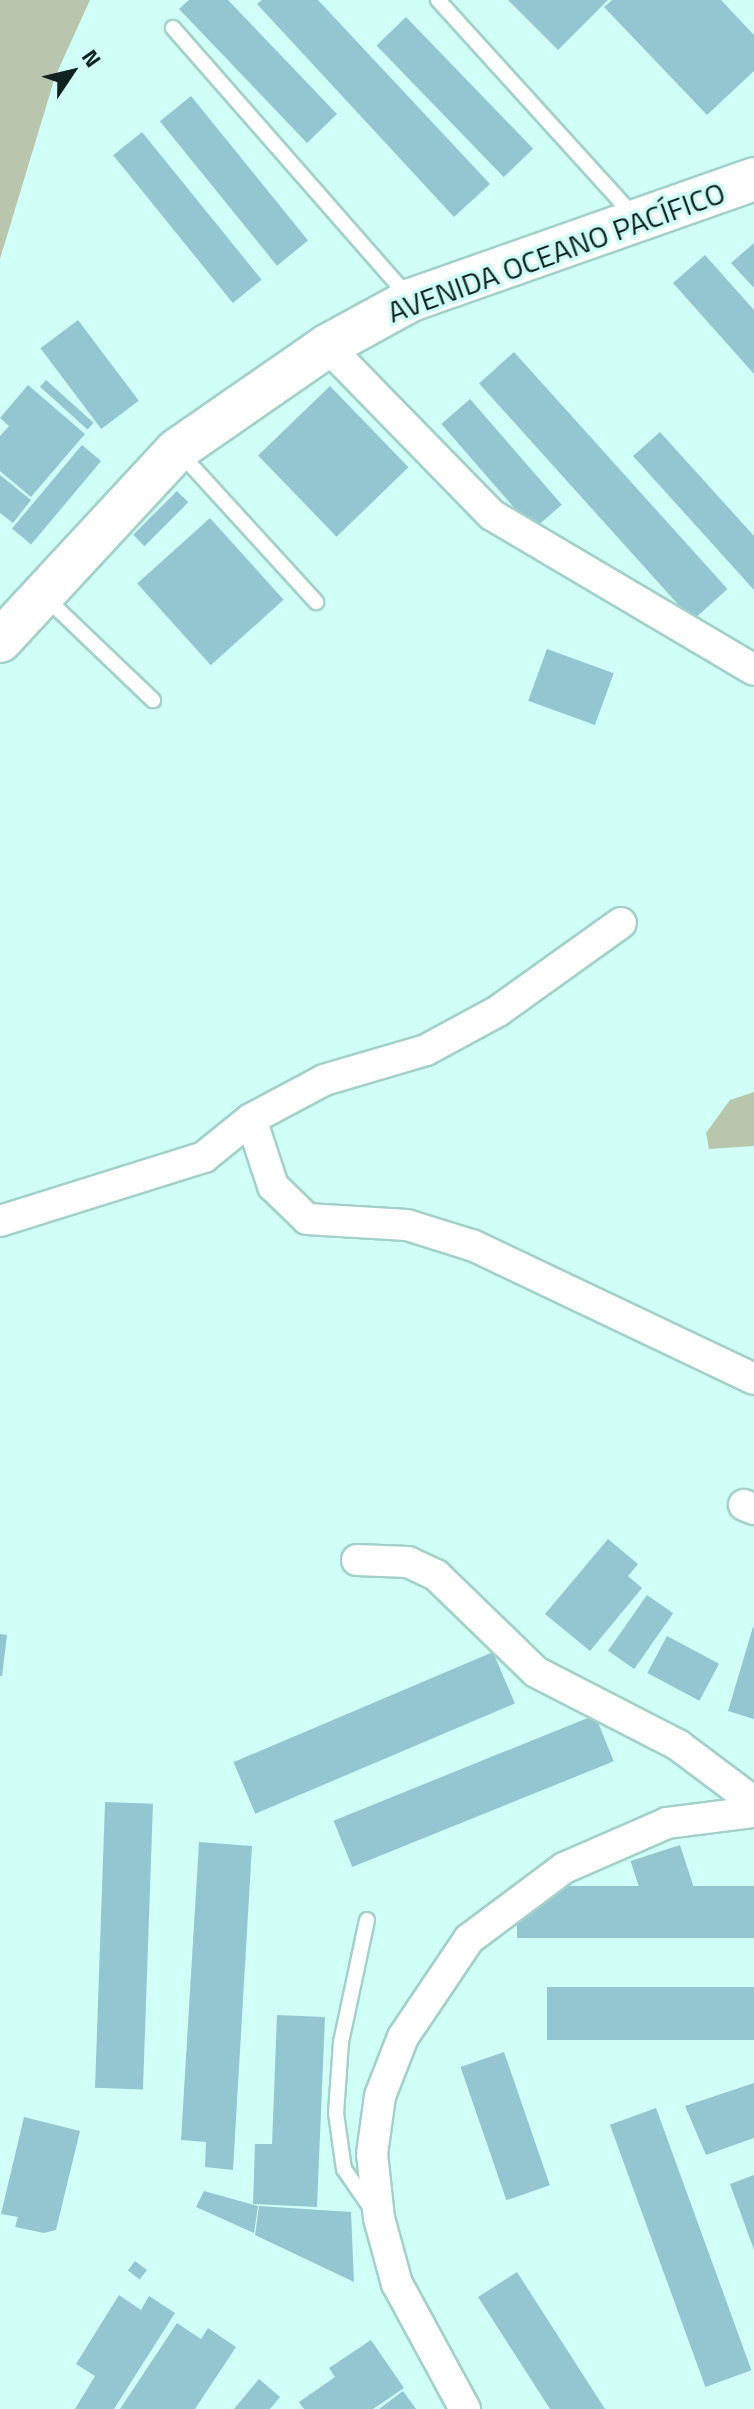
<!DOCTYPE html>
<html>
<head>
<meta charset="utf-8">
<style>
  body { margin:0 }
  #map { position:relative; width:754px; height:2409px; overflow:hidden; background:#d0fff7; font-family:"Titillium Web",sans-serif }
  div>[style] { position:absolute }
  [style*='--x'] { left:calc(var(--x)*1px); top:calc(var(--y)*1px); width:calc(var(--w)*1px); rotate:calc(var(--a)*1deg) }
  .green>* { inset:0; background:#b9c6ad }
  .building>* { inset:0; background:#93c6d1; transform-origin:0 0 }
  .roads { filter:drop-shadow(2px 0 #a3d1ca) drop-shadow(-2px 0 #a3d1ca) drop-shadow(0 2px #a3d1ca) drop-shadow(0 -2px #a3d1ca) }
  .lane>* { height:14px; margin:-7px; padding:0 7px; transform-origin:7px; border-radius:7px; background:#fff }
  .street>* { height:30px; margin:-15px; padding:0 15px; transform-origin:15px; border-radius:15px; background:#fff }
  .secondary>* { height:42px; margin:-21px; padding:0 21px; transform-origin:21px; border-radius:21px; background:#fff }
  span { translate:-50% -50%; white-space:nowrap; text-align:center; line-height:1.15; -webkit-text-stroke:7px #d0fff7; paint-order:stroke }
  .street-label { font-size:30px; color:#112321 }
  .north { position:absolute; left:32px; top:32px; width:80px; height:80px; -webkit-text-stroke:6px #d0fff7; paint-order:stroke; rotate:55deg; font-size:22px; font-weight:700; line-height:32px; text-align:center; color:#112321 }
  .north::after { content:''; display:block; margin:auto; width:28px; height:36px; background:#112321; clip-path:polygon(50% 0,100% 100%,50% 72%,0 100%) }
</style>
</head>
<body>
<div id="map">
  <div class="green">
    <i style="clip-path:polygon(0 0,90px 0,55px 77px,0 259px)"></i>
    <i style="clip-path:polygon(754px 1092px,754px 1146px,709px 1149px,706px 1133px,730px 1100px)"></i>
  </div>
  <div class="building">
    <i style="clip-path:polygon(189px 0,228px 0,337px 114px,307px 143px,179px 9px)"></i>
    <i style="clip-path:polygon(262px 0,318px 0,490px 184px,454px 217px,257px 4px)"></i>
    <i style="clip-path:polygon(508px 0,608px 0,558px 50px)"></i>
    <i style="clip-path:polygon(612px 0,721px 0,754px 35px,754px 71px,707px 115px,604px 7px)"></i>
    <i style="left:406px;top:17px;width:183px;height:41px;rotate:46deg"></i>
    <i style="left:191px;top:96px;width:186px;height:40px;rotate:51deg"></i>
    <i style="left:142px;top:132px;width:190px;height:37px;rotate:51deg"></i>
    <i style="clip-path:polygon(754px 243px,754px 288px,731px 263px)"></i>
    <i style="clip-path:polygon(705px 255px,754px 310px,754px 374px,673px 283px)"></i>
    <i style="left:78px;top:320px;width:101px;height:47px;rotate:53deg"></i>
    <i style="left:514px;top:352px;width:319px;height:47px;rotate:48deg"></i>
    <i style="left:46px;top:380px;width:64px;height:9px;rotate:42deg"></i>
    <i style="clip-path:polygon(28px 385px,85px 434px,31px 497px,0 471px,0 436px,9px 426px,0 418px)"></i>
    <i style="left:330px;top:386px;width:113px;height:100px;rotate:46deg"></i>
    <i style="left:470px;top:399px;width:140px;height:38px;rotate:49deg"></i>
    <i style="clip-path:polygon(660px 432px,754px 536px,754px 590px,633px 456px)"></i>
    <i style="left:82px;top:445px;width:25px;height:109px;rotate:40deg"></i>
    <i style="clip-path:polygon(0 475px,31px 500px,13px 523px,0 513px)"></i>
    <i style="left:177px;top:491px;width:16px;height:62px;rotate:45deg"></i>
    <i style="left:210px;top:518px;width:110px;height:98px;rotate:48deg"></i>
    <i style="left:547px;top:649px;width:71px;height:55px;rotate:20deg"></i>
    <i style="clip-path:polygon(608px 1539px,638px 1564px,628px 1576px,642px 1588px,590px 1651px,545px 1614px)"></i>
    <i style="left:647px;top:1595px;width:32px;height:68px;rotate:35deg"></i>
    <i style="clip-path:polygon(753px 1627px,754px 1628px,754px 1719px,728px 1711px)"></i>
    <i style="clip-path:polygon(0 1634px,7px 1635px,2px 1676px,0 1676px)"></i>
    <i style="left:667px;top:1636px;width:59px;height:42px;rotate:28deg"></i>
    <i style="left:493px;top:1652px;width:56px;height:282px;rotate:67deg"></i>
    <i style="left:595px;top:1715px;width:50px;height:282px;rotate:68deg"></i>
    <i style="left:105px;top:1802px;width:48px;height:286px;rotate:2deg"></i>
    <i style="clip-path:polygon(199px 1842px,252px 1846px,233px 2170px,205px 2167px,206px 2142px,181px 2140px)"></i>
    <i style="left:680px;top:1845px;width:45px;height:52px;rotate:72deg"></i>
    <i style="left:754px;top:1886px;width:52px;height:237px;rotate:90deg"></i>
    <i style="left:754px;top:1987px;width:53px;height:207px;rotate:90deg"></i>
    <i style="clip-path:polygon(277px 2015px,325px 2017px,317px 2207px,253px 2204px,255px 2144px,272px 2144px)"></i>
    <i style="left:504px;top:2052px;width:141px;height:46px;rotate:71deg"></i>
    <i style="clip-path:polygon(754px 2083px,754px 2138px,706px 2155px,685px 2106px)"></i>
    <i style="left:656px;top:2108px;width:279px;height:49px;rotate:70deg"></i>
    <i style="clip-path:polygon(24px 2117px,80px 2131px,56px 2230px,44px 2233px,15px 2227px,18px 2217px,1px 2214px)"></i>
    <i style="clip-path:polygon(754px 2175px,754px 2250px,730px 2184px)"></i>
    <i style="clip-path:polygon(204px 2191px,258px 2206px,254px 2233px,196px 2207px)"></i>
    <i style="clip-path:polygon(259px 2206px,351px 2212px,354px 2282px,255px 2235px)"></i>
    <i style="left:135px;top:2261px;width:15px;height:12px;rotate:37deg"></i>
    <i style="clip-path:polygon(517px 2272px,605px 2409px,550px 2409px,478px 2297px)"></i>
    <i style="clip-path:polygon(119px 2295px,141px 2310px,149px 2296px,175px 2313px,114px 2409px,75px 2409px,95px 2376px,76px 2364px)"></i>
    <i style="clip-path:polygon(177px 2323px,201px 2339px,208px 2328px,236px 2347px,195px 2409px,120px 2409px)"></i>
    <i style="clip-path:polygon(371px 2340px,404px 2388px,373px 2409px,304px 2409px,299px 2402px,335px 2377px,329px 2368px)"></i>
    <i style="clip-path:polygon(259px 2379px,280px 2397px,270px 2409px,234px 2409px)"></i>
    <i style="clip-path:polygon(403px 2391px,416px 2409px,379px 2409px)"></i>
  </div>
  <div class="roads">
    <div class="lane">
      <i style="--x:438;--y:0;--w:292;--a:47.8"></i>
      <i style="--x:173;--y:28;--w:356;--a:48.8"></i>
      <i style="--x:180;--y:453;--w:202;--a:47.6"></i>
      <i style="--x:44;--y:596;--w:151;--a:43.7"></i>
      <i style="--x:367;--y:1920;--w:125;--a:102"></i>
      <i style="--x:341;--y:2042;--w:71;--a:94"></i>
      <i style="--x:336;--y:2113;--w:57;--a:81.9"></i>
      <i style="--x:344;--y:2169;--w:51;--a:55.4"></i>
    </div>
    <div class="street">
      <i style="--x:327;--y:346;--w:236;--a:45.7"></i>
      <i style="--x:492;--y:515;--w:304;--a:30.6"></i>
      <i style="--x:251;--y:1119;--w:71;--a:71.8"></i>
      <i style="--x:273;--y:1186;--w:47;--a:44.1"></i>
      <i style="--x:307;--y:1219;--w:100;--a:3.4"></i>
      <i style="--x:407;--y:1225;--w:70;--a:17.4"></i>
      <i style="--x:474;--y:1246;--w:310;--a:25.4"></i>
      <i style="--x:0;--y:1221;--w:214;--a:-17.4"></i>
      <i style="--x:204;--y:1157;--w:60;--a:-39"></i>
      <i style="--x:251;--y:1119;--w:83;--a:-28.1"></i>
      <i style="--x:324;--y:1080;--w:106;--a:-16.4"></i>
      <i style="--x:426;--y:1050;--w:82;--a:-28.4"></i>
      <i style="--x:498;--y:1011;--w:151;--a:-35.6"></i>
      <i style="--x:744;--y:1505;--w:11;--a:22"></i>
      <i style="--x:357;--y:1560;--w:51;--a:2.2"></i>
      <i style="--x:408;--y:1562;--w:31;--a:25"></i>
      <i style="--x:436;--y:1575;--w:139;--a:44.1"></i>
      <i style="--x:536;--y:1672;--w:160;--a:27.2"></i>
      <i style="--x:678;--y:1745;--w:95;--a:36.9"></i>
      <i style="--x:465;--y:2409;--w:142;--a:-118.5"></i>
      <i style="--x:397;--y:2284;--w:68;--a:-105.3"></i>
      <i style="--x:379;--y:2218;--w:64;--a:-96.2"></i>
      <i style="--x:372;--y:2154;--w:59;--a:-82.1"></i>
      <i style="--x:380;--y:2096;--w:63;--a:-68.7"></i>
      <i style="--x:403;--y:2037;--w:118;--a:-56"></i>
      <i style="--x:469;--y:1939;--w:119;--a:-36.8"></i>
      <i style="--x:564;--y:1868;--w:112;--a:-23.6"></i>
      <i style="--x:667;--y:1823;--w:88;--a:-7.2"></i>
    </div>
    <div class="secondary">
      <i style="--x:0;--y:641;--w:260;--a:-47.2"></i>
      <i style="--x:177;--y:450;--w:183;--a:-34.7"></i>
      <i style="--x:327;--y:346;--w:96;--a:-28.7"></i>
      <i style="--x:411;--y:300;--w:364;--a:-19.4"></i>
    </div>
  </div>
  <div class="street-label">
    <span style="left:556px;top:252px;rotate:-20deg">AVENIDA OCEANO PACÍFICO</span>
  </div>
  <div class="north">N</div>
</div>
</body>
</html>
